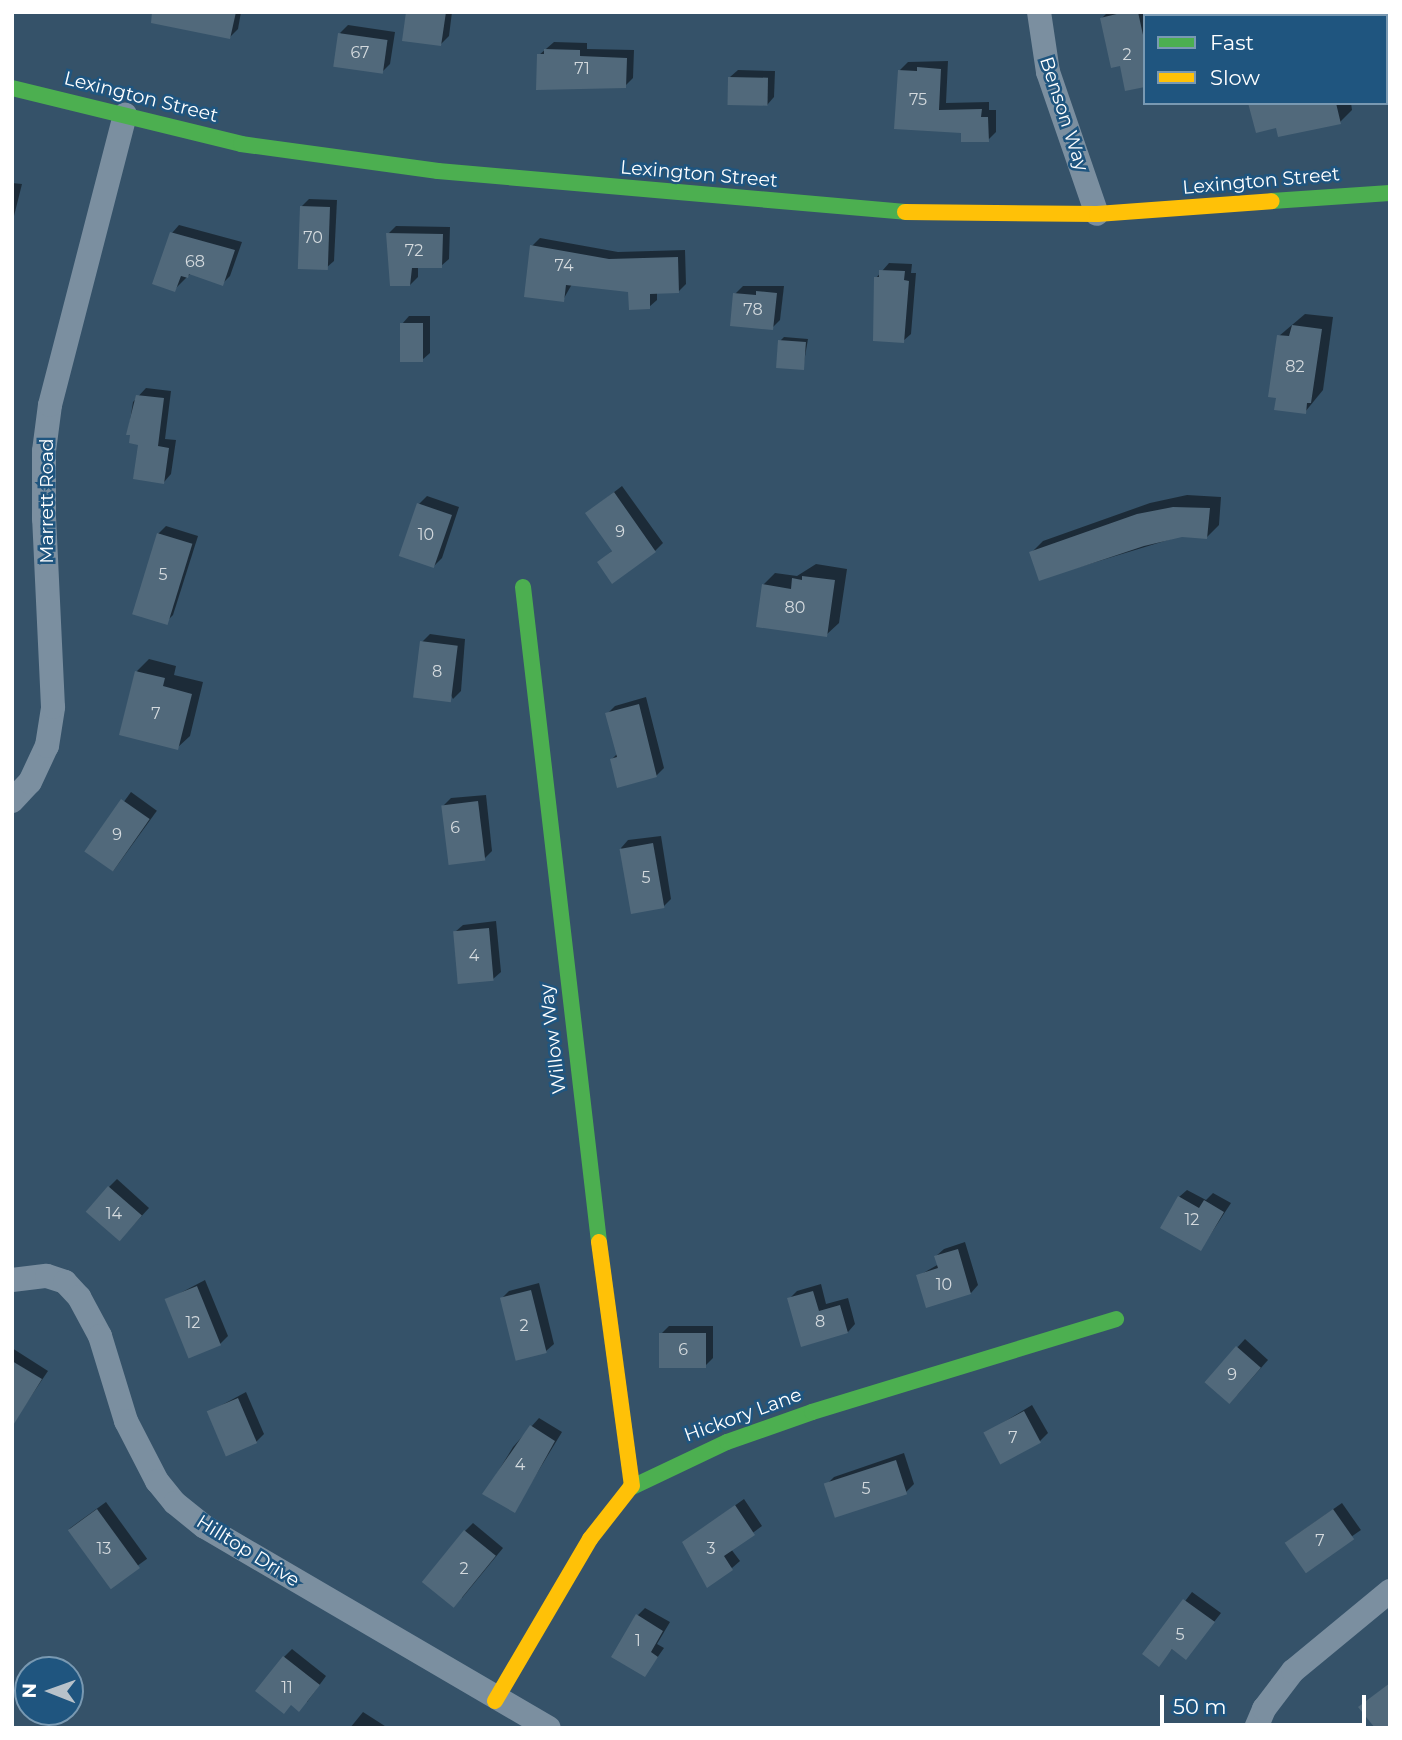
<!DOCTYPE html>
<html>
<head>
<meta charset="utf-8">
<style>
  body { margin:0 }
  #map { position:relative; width:1402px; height:1740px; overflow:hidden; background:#355269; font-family:Montserrat,sans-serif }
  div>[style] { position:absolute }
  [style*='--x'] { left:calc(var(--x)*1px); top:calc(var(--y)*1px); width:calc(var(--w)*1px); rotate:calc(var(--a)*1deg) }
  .shadow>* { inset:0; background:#0007; transform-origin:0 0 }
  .building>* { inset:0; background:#51697b; transform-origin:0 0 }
  .street>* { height:24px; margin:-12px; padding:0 12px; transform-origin:12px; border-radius:12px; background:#7b8fa0 }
  .fast>* { height:16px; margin:-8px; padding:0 8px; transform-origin:8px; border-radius:8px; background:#4caf50 }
  .slow>* { height:16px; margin:-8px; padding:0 8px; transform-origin:8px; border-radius:8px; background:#ffc107 }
  span { translate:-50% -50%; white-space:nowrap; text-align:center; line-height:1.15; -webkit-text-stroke:5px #1f557f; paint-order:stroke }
  .number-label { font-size:16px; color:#d4dade }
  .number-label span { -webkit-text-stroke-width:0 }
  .street-label { font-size:19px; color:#fff }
  .frame { position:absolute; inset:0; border:14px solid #fff; pointer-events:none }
  .legend { position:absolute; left:1143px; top:14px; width:245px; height:91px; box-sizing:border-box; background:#1f557f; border:2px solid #7999b2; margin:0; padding:9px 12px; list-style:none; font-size:21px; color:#fff }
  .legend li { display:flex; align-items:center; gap:14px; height:35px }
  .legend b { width:35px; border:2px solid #7999b2 }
  .north { position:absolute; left:14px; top:1656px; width:70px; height:70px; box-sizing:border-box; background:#1f557f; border:2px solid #7999b2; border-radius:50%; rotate:271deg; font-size:19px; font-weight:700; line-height:28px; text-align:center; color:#fff }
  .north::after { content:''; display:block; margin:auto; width:24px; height:32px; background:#b8c2ca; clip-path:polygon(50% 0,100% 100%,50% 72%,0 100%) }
  .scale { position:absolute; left:1160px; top:1695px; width:206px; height:32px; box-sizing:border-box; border:4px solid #fff; border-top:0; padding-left:9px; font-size:21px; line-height:24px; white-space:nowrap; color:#fff; -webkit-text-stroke:5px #1f557f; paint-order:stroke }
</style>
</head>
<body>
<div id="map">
  <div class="shadow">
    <i style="clip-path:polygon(160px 12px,241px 12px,238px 29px,230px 37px)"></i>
    <i style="clip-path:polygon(407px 12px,452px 12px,449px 36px,441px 44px)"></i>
    <i style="clip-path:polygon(1108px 12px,1147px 12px,1145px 86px,1122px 64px,1102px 18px)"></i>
    <i style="clip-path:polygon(348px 25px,395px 32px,390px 64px,382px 72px,340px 33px)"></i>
    <i style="clip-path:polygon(554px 42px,587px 43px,587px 49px,634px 50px,633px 78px,625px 86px,539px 55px)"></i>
    <i style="clip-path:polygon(948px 61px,946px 103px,989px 102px,989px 110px,996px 110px,996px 132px,988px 140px,962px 131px,896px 127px,900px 70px,908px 62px)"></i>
    <i style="clip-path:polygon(738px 70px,775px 71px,774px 97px,767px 105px,730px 77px)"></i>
    <i style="clip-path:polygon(1250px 103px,1351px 103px,1352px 110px,1340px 122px)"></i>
    <i style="clip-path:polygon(12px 183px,22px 184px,12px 224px)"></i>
    <i style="clip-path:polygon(309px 199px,337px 200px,334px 261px,326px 268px,301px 207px)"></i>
    <i style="clip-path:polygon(179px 225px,242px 242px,230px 276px,222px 284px,191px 273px,174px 290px,172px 233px)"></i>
    <i style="clip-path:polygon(396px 226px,450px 227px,449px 259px,441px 266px,418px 266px,418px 277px,410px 285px,388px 234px)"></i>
    <i style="clip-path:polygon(540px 238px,618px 252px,685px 250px,686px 284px,678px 292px,657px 292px,657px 300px,649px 307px,630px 291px,572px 284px,563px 300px,532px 246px)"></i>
    <i style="clip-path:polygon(889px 263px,912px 264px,911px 273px,916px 273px,911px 334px,903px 341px,876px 278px)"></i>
    <i style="clip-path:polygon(743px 286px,784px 286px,780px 320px,772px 328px,735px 294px)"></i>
    <i style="clip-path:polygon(1305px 314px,1333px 317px,1323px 390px,1305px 412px,1279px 336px)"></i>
    <i style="clip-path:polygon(409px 316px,430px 316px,430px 353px,422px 360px,402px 324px)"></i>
    <i style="clip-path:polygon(784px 337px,808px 339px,803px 368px,780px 341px)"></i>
    <i style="clip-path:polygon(146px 388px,171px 391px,165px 439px,176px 440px,171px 474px,164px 482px,140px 443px,128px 433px,133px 402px)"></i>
    <i style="clip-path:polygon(622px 486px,663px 543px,655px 551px,599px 562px,613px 550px,587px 513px)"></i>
    <i style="clip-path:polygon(1187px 495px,1221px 497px,1219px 525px,1207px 537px,1181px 536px,1040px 579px,1031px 553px,1043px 541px,1150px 503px)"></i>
    <i style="clip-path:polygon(427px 496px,459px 507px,442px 558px,434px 566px,419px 504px)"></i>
    <i style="clip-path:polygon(166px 526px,198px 536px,173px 615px,165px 623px,143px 582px,158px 534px)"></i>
    <i style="clip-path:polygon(816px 564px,847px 569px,839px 623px,826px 635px,763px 585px,775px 573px,797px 576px)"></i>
    <i style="clip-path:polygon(430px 634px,465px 639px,461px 691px,453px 699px,422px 642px)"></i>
    <i style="clip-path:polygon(149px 659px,176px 666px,174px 675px,203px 682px,190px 736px,177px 748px,137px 671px)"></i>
    <i style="clip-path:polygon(646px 697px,664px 768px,656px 776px,612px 759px,618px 753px,607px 714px,615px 706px)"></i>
    <i style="left:131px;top:792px;width:32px;height:74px;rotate:36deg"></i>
    <i style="clip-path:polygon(486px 795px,492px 851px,484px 859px,443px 806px,451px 798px)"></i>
    <i style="clip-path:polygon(661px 836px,671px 899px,663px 907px,621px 848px,628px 840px)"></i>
    <i style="clip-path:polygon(496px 921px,501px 972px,493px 979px,455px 932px,463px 925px)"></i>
    <i style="clip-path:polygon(117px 1179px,149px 1208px,127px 1232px,109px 1187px)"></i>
    <i style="clip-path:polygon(1187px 1190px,1206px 1200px,1213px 1193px,1231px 1203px,1201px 1249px,1179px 1197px)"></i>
    <i style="clip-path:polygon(965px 1242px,978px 1285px,971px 1293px,918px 1276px,939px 1264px,936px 1256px,944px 1249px)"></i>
    <i style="clip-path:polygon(205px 1280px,228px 1336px,220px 1344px,167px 1300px)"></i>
    <i style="clip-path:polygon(539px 1283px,554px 1344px,546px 1351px,501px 1299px,509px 1291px)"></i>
    <i style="clip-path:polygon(821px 1284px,826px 1304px,848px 1298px,855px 1324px,848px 1332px,789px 1299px,797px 1291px)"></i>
    <i style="clip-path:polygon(669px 1326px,713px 1326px,713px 1358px,705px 1366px,661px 1334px)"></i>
    <i style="clip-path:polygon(1245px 1339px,1268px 1360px,1237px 1395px,1206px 1382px)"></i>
    <i style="clip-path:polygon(12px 1348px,48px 1371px,15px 1420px,12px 1419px)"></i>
    <i style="clip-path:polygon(246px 1392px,264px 1434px,256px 1442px,209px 1412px)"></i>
    <i style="clip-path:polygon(1032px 1405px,1048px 1433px,1040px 1441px,986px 1433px)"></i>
    <i style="clip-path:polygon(539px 1418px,562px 1432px,514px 1511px,485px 1493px,513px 1447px)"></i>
    <i style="clip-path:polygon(904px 1453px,914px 1484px,906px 1492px,826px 1485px,834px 1477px)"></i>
    <i style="clip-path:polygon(744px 1499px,762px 1526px,731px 1549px,740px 1561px,732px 1568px,684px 1542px)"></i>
    <i style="left:106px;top:1502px;width:70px;height:45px;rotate:54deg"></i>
    <i style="left:1342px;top:1503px;width:33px;height:68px;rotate:55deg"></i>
    <i style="clip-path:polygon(473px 1523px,503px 1548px,462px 1598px,465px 1531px)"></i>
    <i style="clip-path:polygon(1192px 1592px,1221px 1613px,1186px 1658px,1173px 1648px,1159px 1664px,1145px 1654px)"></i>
    <i style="clip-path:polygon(645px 1608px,670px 1622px,657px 1644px,664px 1648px,645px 1675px,638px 1615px)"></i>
    <i style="clip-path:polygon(292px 1649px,326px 1676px,307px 1702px,284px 1657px)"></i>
    <i style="clip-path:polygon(363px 1712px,388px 1728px,350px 1728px)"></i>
  </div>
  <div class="building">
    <i style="clip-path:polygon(152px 12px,236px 12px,230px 39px,151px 23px)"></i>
    <i style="clip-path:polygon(406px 12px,446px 12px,441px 46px,402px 41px)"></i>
    <i style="clip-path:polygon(1125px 12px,1138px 12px,1145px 44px,1145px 87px,1125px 91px,1120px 66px,1111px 68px,1100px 18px)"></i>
    <i style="left:338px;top:33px;width:50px;height:34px;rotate:8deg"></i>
    <i style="clip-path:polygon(544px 49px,580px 50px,580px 56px,627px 58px,626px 88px,536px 90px,537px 54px,544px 54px)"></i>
    <i style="clip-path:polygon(917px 67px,941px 69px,939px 110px,982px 109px,981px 117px,988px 117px,989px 142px,961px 142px,961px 133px,894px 129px,898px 70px,917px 71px)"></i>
    <i style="left:728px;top:77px;width:40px;height:28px;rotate:1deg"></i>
    <i style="clip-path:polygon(1248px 103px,1336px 103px,1341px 124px,1278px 137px,1276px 128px,1256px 133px)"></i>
    <i style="left:300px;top:206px;width:30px;height:63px;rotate:2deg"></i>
    <i style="clip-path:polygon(170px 232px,235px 250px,223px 286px,189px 274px,188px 278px,181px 276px,175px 292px,152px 284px)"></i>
    <i style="clip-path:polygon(386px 233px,443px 234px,442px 268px,412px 268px,410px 286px,390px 286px)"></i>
    <i style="clip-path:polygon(530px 245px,609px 259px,678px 257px,679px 293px,650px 294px,650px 309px,629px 310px,628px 292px,566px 285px,564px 302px,524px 297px)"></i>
    <i style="clip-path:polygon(879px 270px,905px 271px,904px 280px,909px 281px,904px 343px,873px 341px,874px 277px,879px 277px)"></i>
    <i style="clip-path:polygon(756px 291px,777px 293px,773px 330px,730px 326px,733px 293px,756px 295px)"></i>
    <i style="left:400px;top:323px;width:23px;height:39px"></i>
    <i style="clip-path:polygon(1292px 325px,1322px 329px,1311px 403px,1307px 403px,1306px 414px,1274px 410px,1276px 398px,1268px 397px,1277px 335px,1289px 336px)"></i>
    <i style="left:778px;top:340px;width:28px;height:28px;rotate:4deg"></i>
    <i style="clip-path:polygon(136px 395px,164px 398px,158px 446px,169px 448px,164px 484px,133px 479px,138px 445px,129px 443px,130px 435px,126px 435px)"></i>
    <i style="clip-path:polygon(614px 492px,656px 552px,612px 584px,597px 562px,612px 551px,585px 513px)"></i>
    <i style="left:417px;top:503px;width:37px;height:56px;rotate:19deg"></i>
    <i style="clip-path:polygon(1173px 507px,1210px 508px,1207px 539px,1182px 537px,1144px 546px,1039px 581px,1029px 552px,1137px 514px)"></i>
    <i style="left:157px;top:533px;width:37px;height:85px;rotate:17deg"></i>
    <i style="clip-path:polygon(802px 576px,835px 580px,827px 637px,756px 627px,762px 584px,791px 589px,792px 578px,802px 580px)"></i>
    <i style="left:420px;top:641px;width:38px;height:57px;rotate:7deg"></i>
    <i style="clip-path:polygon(135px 671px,165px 678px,163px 686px,192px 694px,178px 750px,119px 735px)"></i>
    <i style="clip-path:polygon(639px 704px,657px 777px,617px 788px,610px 759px,617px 757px,605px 713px)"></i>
    <i style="left:121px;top:799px;width:35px;height:64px;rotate:35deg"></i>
    <i style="left:478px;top:801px;width:60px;height:37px;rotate:83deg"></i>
    <i style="left:653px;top:843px;width:66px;height:34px;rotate:80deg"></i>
    <i style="left:489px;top:928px;width:53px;height:36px;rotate:85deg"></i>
    <i style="left:108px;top:1186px;width:45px;height:34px;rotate:41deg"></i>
    <i style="clip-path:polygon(1178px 1196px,1199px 1208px,1204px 1200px,1224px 1212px,1201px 1251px,1160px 1228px)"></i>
    <i style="clip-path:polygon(958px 1249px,971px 1294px,926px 1308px,916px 1275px,938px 1268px,934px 1256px)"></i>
    <i style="left:197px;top:1286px;width:64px;height:35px;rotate:68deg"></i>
    <i style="left:531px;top:1290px;width:65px;height:32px;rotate:76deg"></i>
    <i style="clip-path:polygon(813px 1291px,819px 1311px,840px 1305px,848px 1333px,801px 1347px,787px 1298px)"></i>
    <i style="left:659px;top:1333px;width:47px;height:35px"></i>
    <i style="left:1236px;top:1346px;width:33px;height:48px;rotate:41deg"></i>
    <i style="clip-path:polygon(12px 1361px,42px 1379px,12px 1427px)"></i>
    <i style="left:238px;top:1398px;width:49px;height:34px;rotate:67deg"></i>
    <i style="left:1024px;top:1411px;width:36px;height:46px;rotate:62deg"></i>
    <i style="clip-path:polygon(530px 1425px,555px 1441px,515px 1513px,482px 1494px)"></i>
    <i style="left:896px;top:1460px;width:36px;height:76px;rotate:72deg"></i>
    <i style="clip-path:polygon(735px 1505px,755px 1535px,724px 1556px,733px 1570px,707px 1588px,682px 1542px)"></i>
    <i style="left:97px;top:1509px;width:73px;height:36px;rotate:54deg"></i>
    <i style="left:1333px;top:1509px;width:37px;height:59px;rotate:55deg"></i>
    <i style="left:464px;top:1530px;width:41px;height:67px;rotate:39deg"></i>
    <i style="clip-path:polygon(1183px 1599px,1215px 1622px,1186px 1660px,1172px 1649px,1159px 1667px,1142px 1654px)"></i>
    <i style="clip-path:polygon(636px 1614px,663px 1631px,651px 1652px,658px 1657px,645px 1677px,611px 1657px)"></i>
    <i style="clip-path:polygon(283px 1656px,320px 1685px,299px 1712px,291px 1705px,284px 1714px,255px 1691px)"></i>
    <i style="clip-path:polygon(1390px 1683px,1390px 1728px,1375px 1728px,1358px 1707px)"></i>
  </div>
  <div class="street">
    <i style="--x:1039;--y:12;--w:61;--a:81.5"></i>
    <i style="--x:1048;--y:72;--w:150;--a:71"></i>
    <i style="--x:12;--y:801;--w:26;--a:-47"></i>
    <i style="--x:30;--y:782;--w:40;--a:-65"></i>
    <i style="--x:47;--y:746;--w:39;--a:-81"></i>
    <i style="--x:53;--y:707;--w:188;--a:-92.7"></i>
    <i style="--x:44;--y:519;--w:68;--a:-90"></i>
    <i style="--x:44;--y:451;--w:46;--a:-82.6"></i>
    <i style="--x:50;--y:405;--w:300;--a:-75.5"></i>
    <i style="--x:12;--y:1280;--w:35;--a:-7"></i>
    <i style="--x:47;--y:1276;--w:19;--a:18"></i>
    <i style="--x:65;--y:1282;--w:21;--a:47"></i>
    <i style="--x:79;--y:1297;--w:44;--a:61.7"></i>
    <i style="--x:100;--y:1336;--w:89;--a:73"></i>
    <i style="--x:126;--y:1421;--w:68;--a:62.7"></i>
    <i style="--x:157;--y:1481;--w:28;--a:51"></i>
    <i style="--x:175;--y:1503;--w:38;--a:39"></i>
    <i style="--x:205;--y:1527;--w:398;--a:30.3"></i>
    <i style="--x:1256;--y:1728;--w:21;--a:-67"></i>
    <i style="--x:1264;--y:1709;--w:48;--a:-52.7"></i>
    <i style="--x:1293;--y:1671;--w:126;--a:-39.5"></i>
  </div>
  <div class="fast">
    <i style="--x:12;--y:88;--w:236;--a:13.7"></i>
    <i style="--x:241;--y:144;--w:199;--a:7.8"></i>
    <i style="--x:438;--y:171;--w:469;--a:5"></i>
    <i style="--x:1272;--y:201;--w:118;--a:-3.9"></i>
    <i style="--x:523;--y:587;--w:659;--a:83.38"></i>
    <i style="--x:630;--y:1488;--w:107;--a:-25.4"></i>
    <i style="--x:727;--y:1442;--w:90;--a:-19.4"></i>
    <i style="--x:812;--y:1412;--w:318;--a:-17"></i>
  </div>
  <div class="slow">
    <i style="--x:905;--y:212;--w:192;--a:0.6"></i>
    <i style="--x:1097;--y:214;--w:175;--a:-4.2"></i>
    <i style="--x:599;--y:1242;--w:246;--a:82.3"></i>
    <i style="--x:495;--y:1701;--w:188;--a:-59.6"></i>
    <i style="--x:590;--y:1539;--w:65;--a:-51.9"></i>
  </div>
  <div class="number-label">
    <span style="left:360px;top:53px">67</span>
    <span style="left:1127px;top:55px">2</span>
    <span style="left:582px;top:69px">71</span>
    <span style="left:918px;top:100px">75</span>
    <span style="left:313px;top:238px">70</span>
    <span style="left:414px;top:251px">72</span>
    <span style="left:195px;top:262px">68</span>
    <span style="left:564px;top:266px">74</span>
    <span style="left:753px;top:310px">78</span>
    <span style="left:1295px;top:367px">82</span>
    <span style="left:620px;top:532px">9</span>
    <span style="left:426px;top:535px">10</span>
    <span style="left:163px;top:575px">5</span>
    <span style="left:795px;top:608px">80</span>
    <span style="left:437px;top:672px">8</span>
    <span style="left:156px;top:714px">7</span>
    <span style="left:455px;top:828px">6</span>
    <span style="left:117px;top:835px">9</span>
    <span style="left:646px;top:878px">5</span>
    <span style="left:474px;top:956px">4</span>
    <span style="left:114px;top:1214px">14</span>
    <span style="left:1192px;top:1220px">12</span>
    <span style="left:944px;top:1285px">10</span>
    <span style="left:820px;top:1322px">8</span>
    <span style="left:193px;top:1323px">12</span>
    <span style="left:524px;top:1326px">2</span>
    <span style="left:683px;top:1350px">6</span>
    <span style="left:1232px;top:1375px">9</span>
    <span style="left:1013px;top:1438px">7</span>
    <span style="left:520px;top:1465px">4</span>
    <span style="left:866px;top:1489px">5</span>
    <span style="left:1320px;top:1541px">7</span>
    <span style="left:104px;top:1549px">13</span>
    <span style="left:711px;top:1549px">3</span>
    <span style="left:464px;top:1569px">2</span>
    <span style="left:1180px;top:1635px">5</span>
    <span style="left:638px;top:1641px">1</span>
    <span style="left:287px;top:1688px">11</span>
  </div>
  <div class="street-label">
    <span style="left:141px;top:97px;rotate:14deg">Lexington Street</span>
    <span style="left:1064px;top:114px;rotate:72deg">Benson Way</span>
    <span style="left:699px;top:174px;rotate:5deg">Lexington Street</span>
    <span style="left:1261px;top:181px;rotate:-5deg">Lexington Street</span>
    <span style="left:47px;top:501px;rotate:-90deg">Marrett Road</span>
    <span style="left:553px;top:1039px;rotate:-97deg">Willow Way</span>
    <span style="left:743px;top:1415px;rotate:-20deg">Hickory Lane</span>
    <span style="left:248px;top:1551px;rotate:32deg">Hilltop Drive</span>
  </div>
  <div class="frame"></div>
  <ul class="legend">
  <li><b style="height:9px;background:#4caf50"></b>Fast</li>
  <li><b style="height:9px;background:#ffc107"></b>Slow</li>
  </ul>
  <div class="north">N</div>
  <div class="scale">50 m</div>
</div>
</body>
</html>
